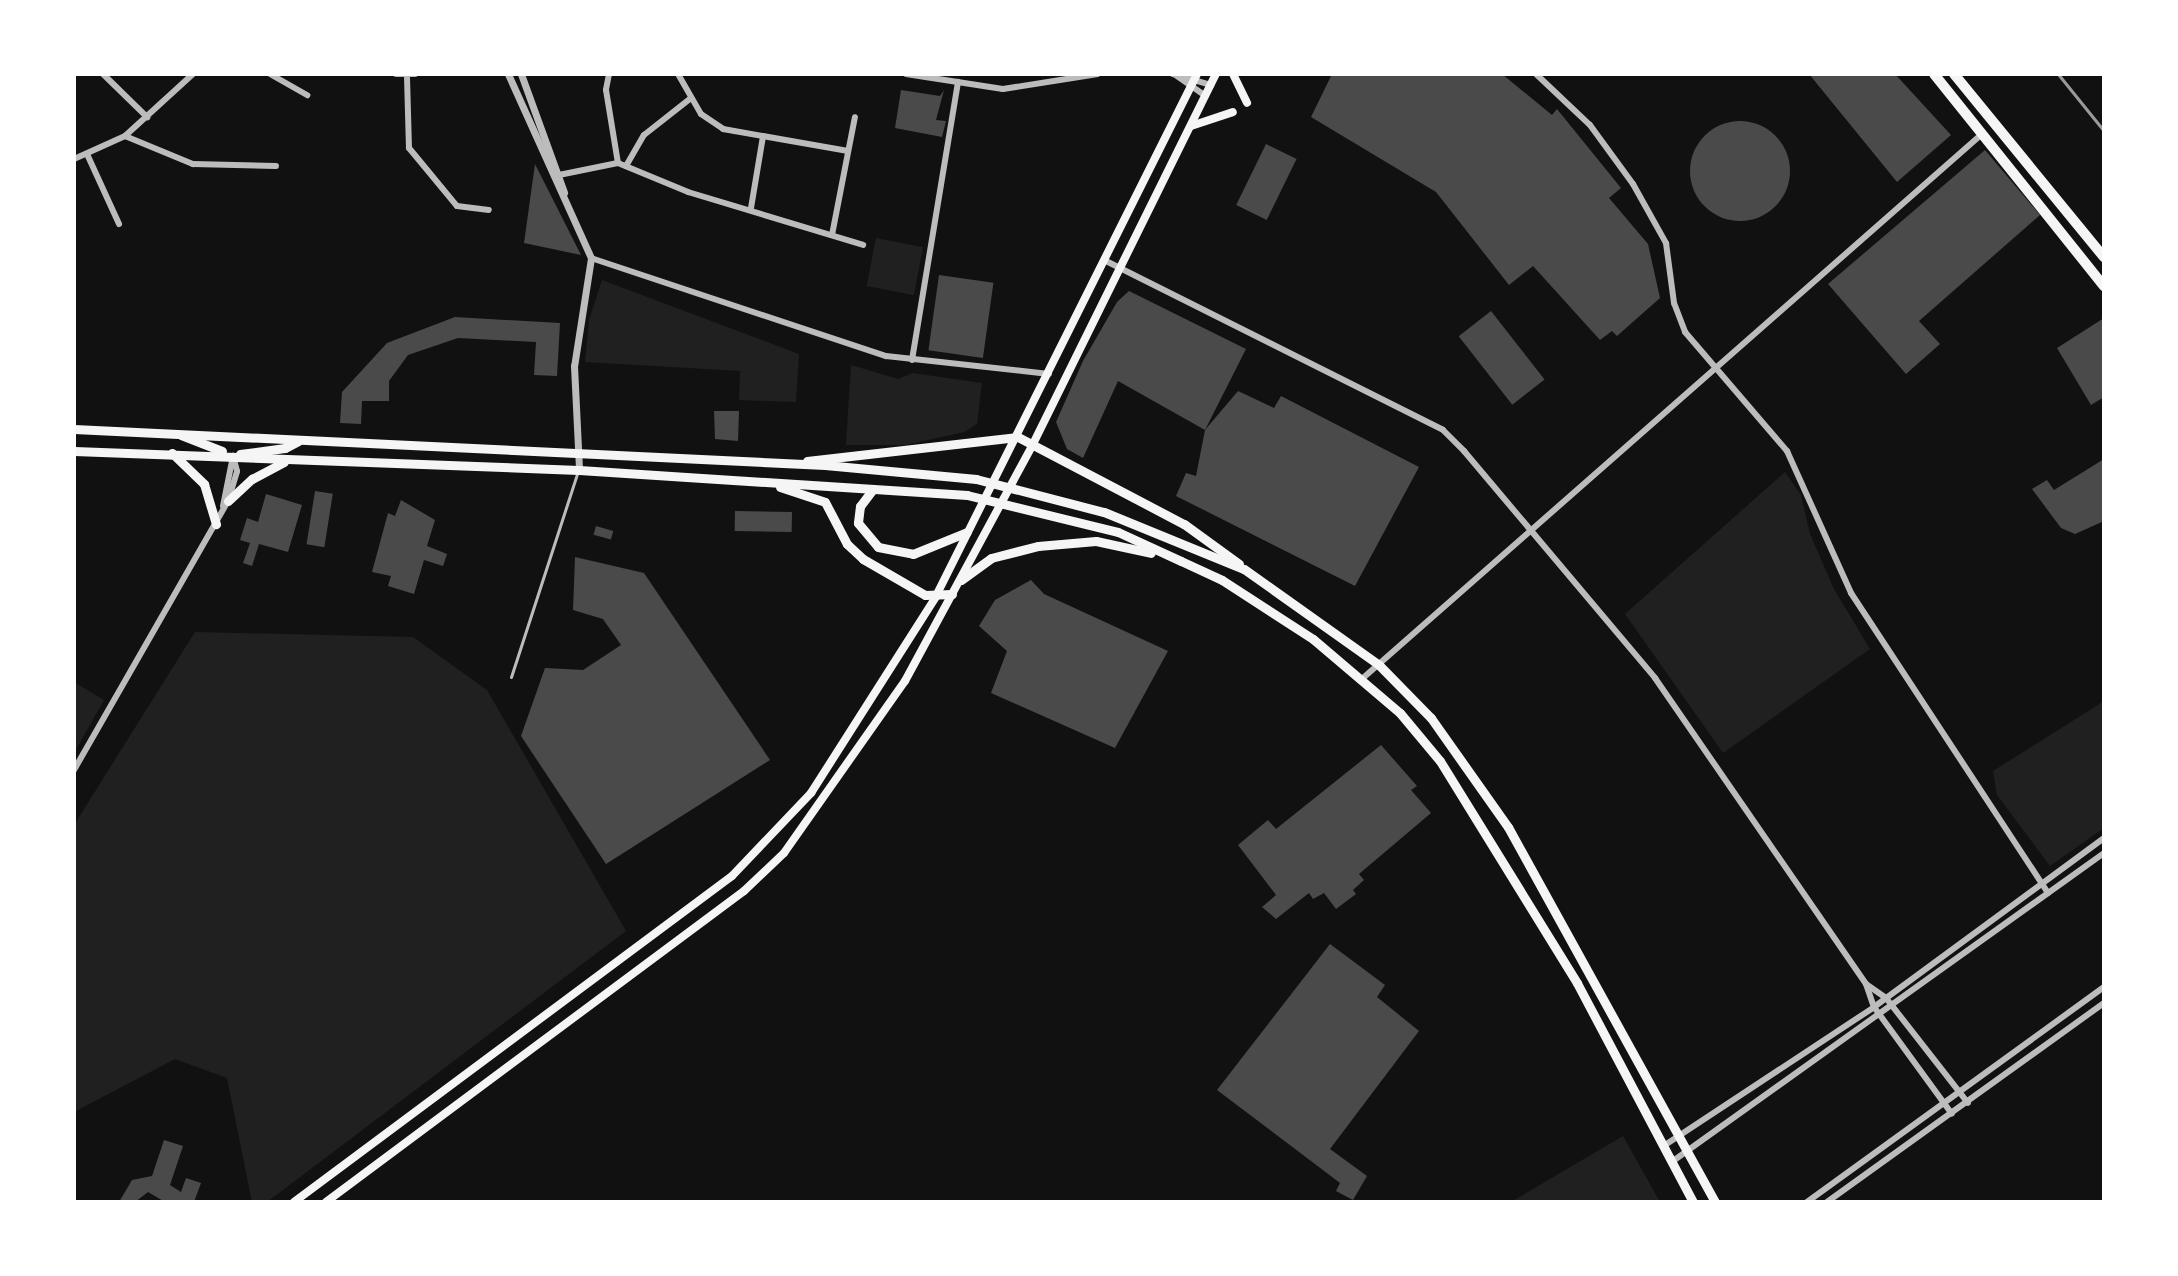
<!DOCTYPE html>
<html>
<head>
<meta charset="utf-8">
<style>
  body { margin:0 }
  #map { position:relative; width:2178px; height:1276px; overflow:hidden; background:#111; font-family:"Public Sans",sans-serif }
  div>[style] { position:absolute }
  [style*='--x'] { left:calc(var(--x)*1px); top:calc(var(--y)*1px); width:calc(var(--w)*1px); rotate:calc(var(--a)*1deg) }
  .green>* { inset:0; background:#202020; transform-origin:0 0 }
  .building>* { inset:0; background:#4a4a4a; transform-origin:0 0 }
  .round { border-radius:50% }
  .service>* { height:3px; margin:-1.5px; padding:0 1.5px; transform-origin:1.5px; border-radius:1.5px; background:#bcbcbc }
  .minor>* { height:6px; margin:-3px; padding:0 3px; transform-origin:3px; border-radius:3px; background:#bcbcbc }
  .tertiary>* { height:7px; margin:-3.5px; padding:0 3.5px; transform-origin:3.5px; border-radius:3.5px; background:#bcbcbc }
  .secondary>* { height:8px; margin:-4px; padding:0 4px; transform-origin:4px; border-radius:4px; background:#f5f5f5 }
  .primary>* { height:9px; margin:-4.5px; padding:0 4.5px; transform-origin:4.5px; border-radius:4.5px; background:#f5f5f5 }
  .trunk>* { height:10px; margin:-5px; padding:0 5px; transform-origin:5px; border-radius:5px; background:#f5f5f5 }
  .rail>* { height:3px; margin:-1.5px; padding:0 1.5px; transform-origin:1.5px; border-radius:1.5px; background:#9a9a9a }
  span { translate:-50% -50%; white-space:nowrap; text-align:center; line-height:1.15; -webkit-text-stroke:8px #fff; paint-order:stroke }
  .frame { position:absolute; inset:0; border:76px solid #fff; pointer-events:none }
</style>
</head>
<body>
<div id="map">
  <div class="green">
    <i style="left:876px;top:238px;width:48px;height:49px;rotate:11deg"></i>
    <i style="clip-path:polygon(602px 280px,799px 354px,796px 402px,739px 400px,740px 371px,585px 362px,589px 320px)"></i>
    <i style="clip-path:polygon(851px 365px,898px 379px,913px 373px,982px 383px,977px 424px,964px 432px,906px 445px,846px 445px)"></i>
    <i style="clip-path:polygon(1785px 472px,1801px 495px,1810px 534px,1834px 589px,1870px 649px,1723px 753px,1625px 614px)"></i>
    <i style="clip-path:polygon(195px 632px,413px 637px,487px 690px,626px 931px,267px 1202px,252px 1202px,227px 1078px,175px 1059px,74px 1112px,74px 825px)"></i>
    <i style="clip-path:polygon(74px 682px,104px 700px,74px 753px)"></i>
    <i style="clip-path:polygon(2104px 701px,2104px 828px,2050px 866px,1997px 795px,1993px 771px)"></i>
    <i style="clip-path:polygon(1623px 1136px,1660px 1202px,1511px 1202px)"></i>
  </div>
  <div class="building">
    <i style="clip-path:polygon(1332px 74px,1502px 74px,1552px 115px,1557px 109px,1621px 188px,1609px 198px,1648px 244px,1660px 298px,1617px 336px,1612px 331px,1600px 340px,1533px 266px,1509px 285px,1436px 192px,1311px 117px)"></i>
    <i style="clip-path:polygon(1809px 74px,1895px 74px,1951px 135px,1897px 182px)"></i>
    <i style="clip-path:polygon(901px 90px,940px 96px,944px 90px,936px 120px,946px 121px,942px 137px,895px 128px)"></i>
    <i class="round" style="left:1690px;top:121px;width:100px;height:100px"></i>
    <i style="left:1266px;top:144px;width:34px;height:68px;rotate:26deg"></i>
    <i style="clip-path:polygon(1985px 150px,2040px 215px,1919px 321px,1940px 344px,1906px 374px,1828px 284px)"></i>
    <i style="clip-path:polygon(535px 164px,581px 255px,524px 243px)"></i>
    <i style="left:939px;top:275px;width:55px;height:76px;rotate:8deg"></i>
    <i style="clip-path:polygon(1129px 291px,1246px 349px,1205px 430px,1118px 381px,1083px 458px,1067px 449px,1056px 422px,1083px 361px,1117px 302px)"></i>
    <i style="left:1491px;top:311px;width:87px;height:41px;rotate:52deg"></i>
    <i style="clip-path:polygon(455px 317px,560px 323px,557px 376px,534px 375px,536px 342px,458px 338px,408px 355px,389px 381px,389px 401px,362px 401px,361px 424px,340px 423px,342px 392px,387px 343px)"></i>
    <i style="clip-path:polygon(2104px 318px,2104px 397px,2091px 405px,2057px 348px)"></i>
    <i style="clip-path:polygon(1238px 391px,1274px 408px,1281px 396px,1419px 467px,1355px 586px,1176px 496px,1186px 473px,1196px 476px,1205px 430px)"></i>
    <i style="clip-path:polygon(714px 411px,739px 411px,738px 441px,715px 439px)"></i>
    <i style="clip-path:polygon(2104px 459px,2104px 521px,2075px 534px,2061px 528px,2032px 489px,2047px 480px,2054px 490px)"></i>
    <i style="left:315px;top:491px;width:18px;height:54px;rotate:9deg"></i>
    <i style="clip-path:polygon(266px 494px,302px 505px,288px 552px,259px 544px,252px 566px,243px 563px,250px 543px,240px 540px,247px 518px,258px 522px)"></i>
    <i style="clip-path:polygon(401px 500px,435px 520px,427px 546px,447px 554px,443px 566px,424px 560px,414px 594px,388px 586px,391px 576px,372px 572px,388px 513px,395px 516px)"></i>
    <i style="left:735px;top:511px;width:57px;height:20px;rotate:1deg"></i>
    <i style="left:596px;top:526px;width:18px;height:9px;rotate:16deg"></i>
    <i style="clip-path:polygon(575px 557px,644px 573px,770px 760px,606px 864px,521px 736px,545px 668px,583px 670px,621px 645px,603px 619px,573px 610px)"></i>
    <i style="clip-path:polygon(1031px 580px,1044px 594px,1168px 651px,1115px 748px,991px 693px,1007px 651px,979px 626px,995px 600px)"></i>
    <i style="clip-path:polygon(1381px 745px,1417px 786px,1411px 790px,1431px 813px,1359px 874px,1364px 880px,1353px 890px,1356px 894px,1336px 909px,1324px 893px,1313px 899px,1309px 893px,1276px 919px,1262px 907px,1276px 895px,1238px 845px,1268px 820px,1276px 829px)"></i>
    <i style="clip-path:polygon(1330px 944px,1385px 985px,1377px 997px,1419px 1031px,1330px 1149px,1367px 1176px,1353px 1200px,1336px 1191px,1340px 1183px,1217px 1090px)"></i>
    <i style="clip-path:polygon(164px 1140px,183px 1146px,170px 1185px,181px 1192px,186px 1178px,201px 1183px,194px 1202px,165px 1202px,148px 1192px,135px 1202px,119px 1202px,132px 1180px,152px 1176px)"></i>
  </div>
  <div class="service">
    <i style="--x:511;--y:677;--w:217;--a:-72"></i>
  </div>
  <div class="minor">
    <i style="--x:103;--y:74;--w:62;--a:44.3"></i>
    <i style="--x:270;--y:74;--w:43;--a:29.6"></i>
    <i style="--x:396;--y:74;--w:19;--a:0"></i>
    <i style="--x:609;--y:74;--w:16;--a:101"></i>
    <i style="--x:606;--y:90;--w:74;--a:80.7"></i>
    <i style="--x:678;--y:74;--w:46;--a:60.1"></i>
    <i style="--x:701;--y:114;--w:27;--a:34"></i>
    <i style="--x:723;--y:129;--w:127;--a:10"></i>
    <i style="--x:906;--y:74;--w:98;--a:8.8"></i>
    <i style="--x:1003;--y:89;--w:96;--a:-9"></i>
    <i style="--x:1173;--y:74;--w:40;--a:16"></i>
    <i style="--x:1536;--y:74;--w:74;--a:43.4"></i>
    <i style="--x:1590;--y:125;--w:73;--a:53.9"></i>
    <i style="--x:1633;--y:184;--w:68;--a:60.8"></i>
    <i style="--x:1666;--y:243;--w:61;--a:82.4"></i>
    <i style="--x:1674;--y:303;--w:31;--a:69"></i>
    <i style="--x:1685;--y:332;--w:157;--a:49.4"></i>
    <i style="--x:1787;--y:451;--w:156;--a:65.7"></i>
    <i style="--x:1851;--y:593;--w:359;--a:56.7"></i>
    <i style="--x:1177;--y:76;--w:35;--a:35"></i>
    <i style="--x:407;--y:77;--w:71;--a:88.4"></i>
    <i style="--x:409;--y:148;--w:75;--a:50.4"></i>
    <i style="--x:457;--y:206;--w:32;--a:7"></i>
    <i style="--x:125;--y:136;--w:74;--a:22.4"></i>
    <i style="--x:193;--y:164;--w:83;--a:1.4"></i>
    <i style="--x:87;--y:154;--w:77;--a:65.4"></i>
    <i style="--x:74;--y:159;--w:56;--a:-24.3"></i>
    <i style="--x:125;--y:136;--w:92;--a:-42.4"></i>
    <i style="--x:626;--y:166;--w:36;--a:-60"></i>
    <i style="--x:644;--y:135;--w:60;--a:-38.2"></i>
    <i style="--x:554;--y:176;--w:65;--a:-11.5"></i>
    <i style="--x:618;--y:163;--w:76;--a:22.5"></i>
    <i style="--x:688;--y:192;--w:183;--a:16.8"></i>
    <i style="--x:751;--y:208;--w:73;--a:-80.5"></i>
    <i style="--x:832;--y:235;--w:120;--a:-79"></i>
    <i style="--x:591;--y:258;--w:311;--a:18.4"></i>
    <i style="--x:886;--y:356;--w:164;--a:6.3"></i>
    <i style="--x:1104;--y:260;--w:379;--a:26.6"></i>
    <i style="--x:1443;--y:430;--w:30;--a:45"></i>
    <i style="--x:1464;--y:451;--w:297;--a:49.9"></i>
    <i style="--x:1655;--y:678;--w:372;--a:55.4"></i>
    <i style="--x:1866;--y:984;--w:24;--a:71"></i>
    <i style="--x:1874;--y:1007;--w:132;--a:53.9"></i>
    <i style="--x:912;--y:360;--w:282;--a:-80.6"></i>
    <i style="--x:223;--y:506;--w:51;--a:-78.7"></i>
    <i style="--x:1363;--y:678;--w:824;--a:-41.31"></i>
    <i style="--x:74;--y:770;--w:310;--a:-60.2"></i>
    <i style="--x:228;--y:501;--w:31;--a:-73"></i>
    <i style="--x:237;--y:471;--w:16;--a:-105"></i>
    <i style="--x:1866;--y:984;--w:24;--a:35"></i>
    <i style="--x:1886;--y:998;--w:133;--a:52"></i>
    <i style="--x:1665;--y:1145;--w:250;--a:-33.4"></i>
    <i style="--x:1874;--y:1007;--w:285;--a:-36.3"></i>
    <i style="--x:1673;--y:1161;--w:530;--a:-35.55"></i>
    <i style="--x:1807;--y:1202;--w:367;--a:-35.9"></i>
    <i style="--x:1827;--y:1202;--w:341;--a:-35.7"></i>
  </div>
  <div class="tertiary">
    <i style="--x:508;--y:74;--w:202;--a:65.7"></i>
    <i style="--x:591;--y:258;--w:109;--a:98.9"></i>
    <i style="--x:574;--y:366;--w:104;--a:87.2"></i>
    <i style="--x:521;--y:74;--w:126;--a:70"></i>
  </div>
  <div class="secondary">
    <i style="--x:1233;--y:74;--w:32;--a:64"></i>
    <i style="--x:1191;--y:126;--w:44;--a:-18.4"></i>
    <i style="--x:294;--y:1202;--w:546;--a:-36.66"></i>
    <i style="--x:732;--y:876;--w:115;--a:-46.4"></i>
    <i style="--x:811;--y:793;--w:231;--a:-57.5"></i>
    <i style="--x:935;--y:598;--w:586;--a:-63.43"></i>
    <i style="--x:326;--y:1202;--w:521;--a:-36.65"></i>
    <i style="--x:744;--y:891;--w:55;--a:-43.5"></i>
    <i style="--x:784;--y:853;--w:210;--a:-54.9"></i>
    <i style="--x:905;--y:681;--w:269;--a:-61.6"></i>
    <i style="--x:1033;--y:444;--w:413;--a:-63.7"></i>
  </div>
  <div class="primary">
    <i style="--x:74;--y:429;--w:752;--a:2.74"></i>
    <i style="--x:825;--y:465;--w:152;--a:5.3"></i>
    <i style="--x:976;--y:479;--w:132;--a:14.5"></i>
    <i style="--x:1104;--y:512;--w:151;--a:22.2"></i>
    <i style="--x:1244;--y:569;--w:166;--a:35.4"></i>
    <i style="--x:1379;--y:665;--w:74;--a:45.5"></i>
    <i style="--x:1431;--y:718;--w:133;--a:54.8"></i>
    <i style="--x:1508;--y:827;--w:428;--a:61.1"></i>
    <i style="--x:181;--y:435;--w:44;--a:21.3"></i>
    <i style="--x:74;--y:451;--w:505;--a:2.15"></i>
    <i style="--x:579;--y:470;--w:389;--a:3.7"></i>
    <i style="--x:967;--y:495;--w:155;--a:13.8"></i>
    <i style="--x:1118;--y:532;--w:69;--a:24.7"></i>
    <i style="--x:1181;--y:561;--w:45;--a:24.9"></i>
    <i style="--x:1222;--y:580;--w:108;--a:33"></i>
    <i style="--x:1313;--y:639;--w:114;--a:40.4"></i>
    <i style="--x:1400;--y:713;--w:62;--a:50.2"></i>
    <i style="--x:1440;--y:761;--w:261;--a:58.3"></i>
    <i style="--x:1577;--y:983;--w:248;--a:62.1"></i>
    <i style="--x:172;--y:453;--w:45;--a:44.1"></i>
    <i style="--x:204;--y:484;--w:42;--a:73.3"></i>
    <i style="--x:240;--y:454;--w:45;--a:-7.6"></i>
    <i style="--x:285;--y:448;--w:15;--a:-28"></i>
    <i style="--x:807;--y:461;--w:212;--a:-6.5"></i>
    <i style="--x:1018;--y:437;--w:187;--a:27.7"></i>
    <i style="--x:1184;--y:524;--w:68;--a:36"></i>
    <i style="--x:780;--y:487;--w:47;--a:18.4"></i>
    <i style="--x:825;--y:502;--w:47;--a:62.4"></i>
    <i style="--x:847;--y:544;--w:22;--a:43"></i>
    <i style="--x:863;--y:559;--w:72;--a:30.1"></i>
    <i style="--x:925;--y:595;--w:27;--a:-2"></i>
    <i style="--x:873;--y:489;--w:21;--a:127"></i>
    <i style="--x:860;--y:506;--w:17;--a:97"></i>
    <i style="--x:858;--y:523;--w:31;--a:50"></i>
    <i style="--x:878;--y:547;--w:36;--a:11"></i>
    <i style="--x:913;--y:554;--w:58;--a:-22.2"></i>
    <i style="--x:228;--y:501;--w:33;--a:-43"></i>
    <i style="--x:252;--y:479;--w:36;--a:-28"></i>
    <i style="--x:961;--y:580;--w:37;--a:-36"></i>
    <i style="--x:991;--y:558;--w:49;--a:-14.3"></i>
    <i style="--x:1038;--y:546;--w:58;--a:-4.9"></i>
    <i style="--x:1096;--y:541;--w:56;--a:12.3"></i>
  </div>
  <div class="trunk">
    <i style="--x:1934;--y:74;--w:272;--a:51.3"></i>
    <i style="--x:1954;--y:74;--w:237;--a:50.7"></i>
  </div>
  <div class="rail">
    <i style="--x:2058;--y:74;--w:73;--a:51.1"></i>
  </div>
  <div class="frame"></div>
</div>
</body>
</html>
